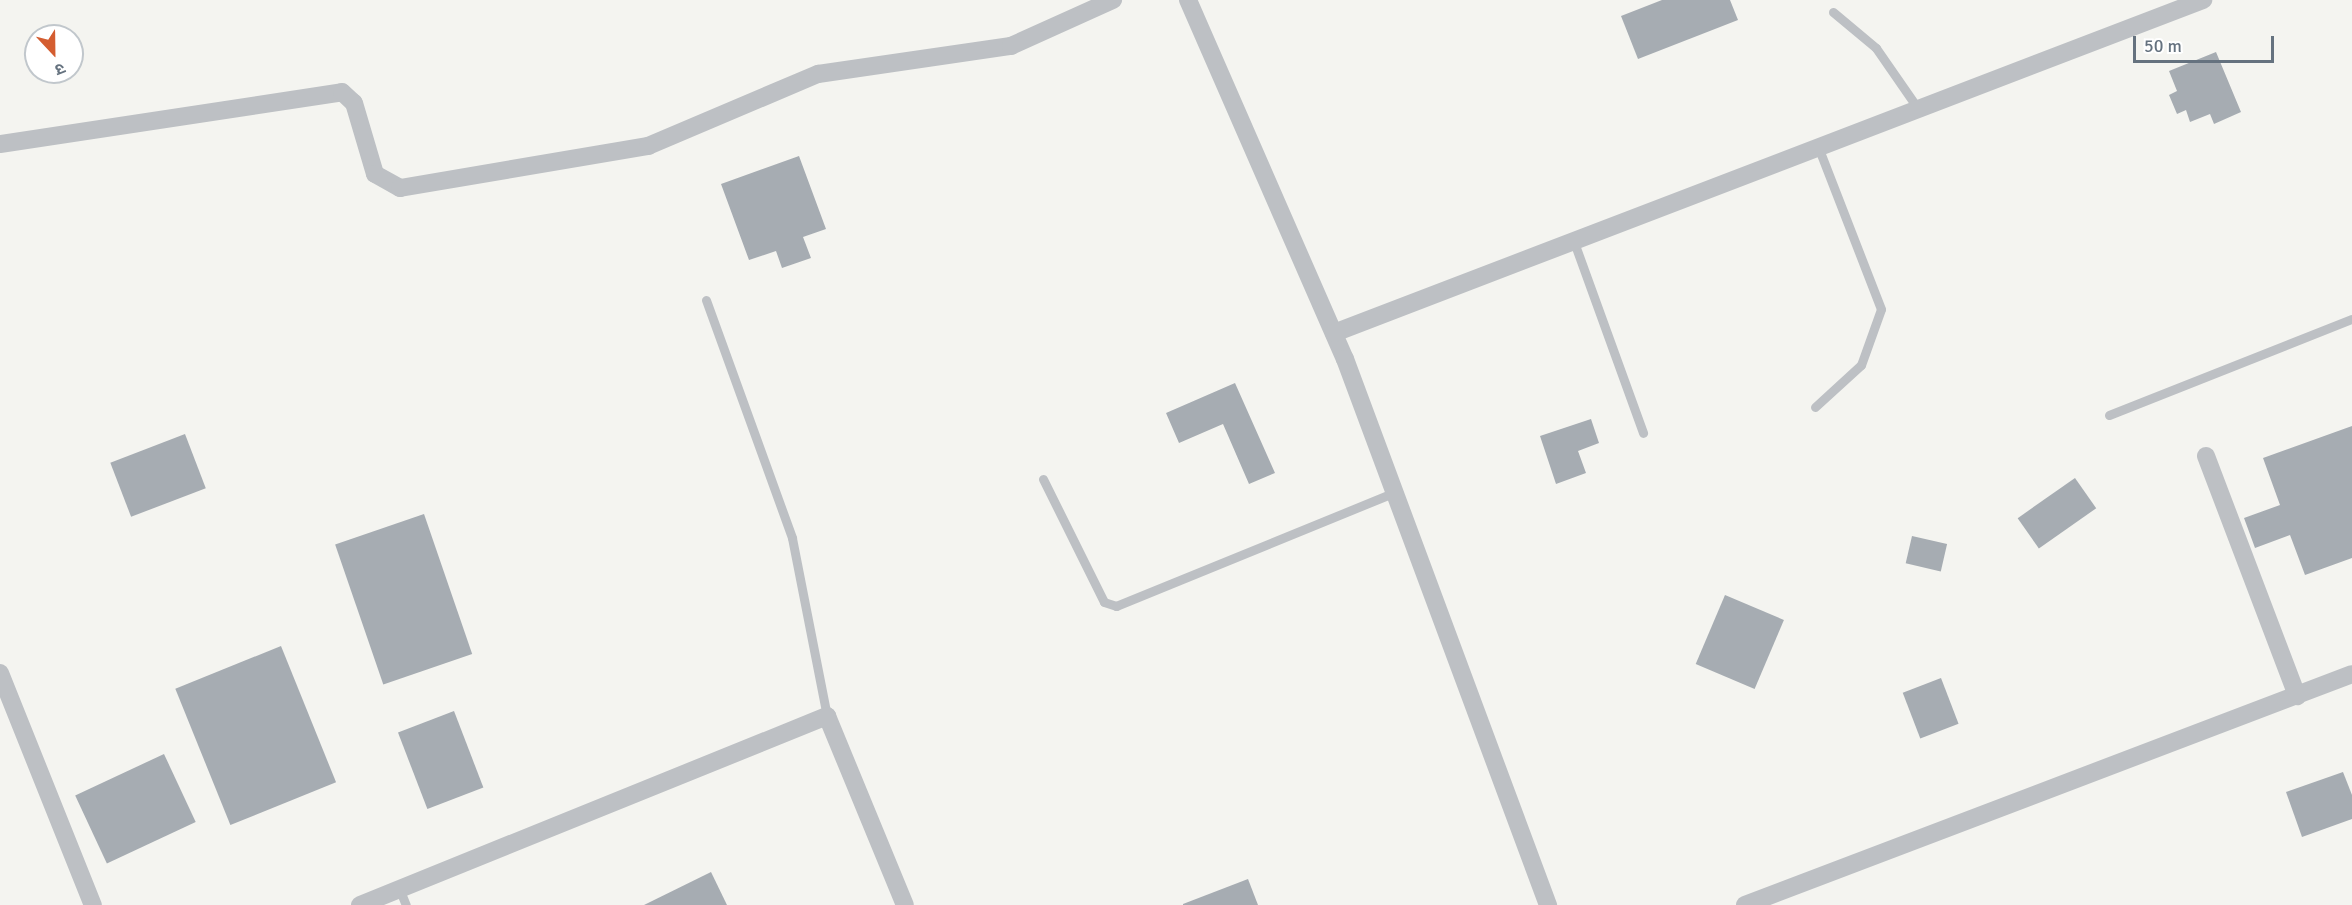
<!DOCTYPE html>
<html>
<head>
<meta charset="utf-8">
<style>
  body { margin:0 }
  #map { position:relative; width:2352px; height:905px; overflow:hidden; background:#f4f4f0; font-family:Signika,"Noto Sans Devanagari",sans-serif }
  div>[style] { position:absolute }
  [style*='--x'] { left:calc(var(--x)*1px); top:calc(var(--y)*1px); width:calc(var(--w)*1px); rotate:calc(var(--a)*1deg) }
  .building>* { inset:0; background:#a6acb2; transform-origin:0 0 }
  .service>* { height:9px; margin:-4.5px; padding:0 4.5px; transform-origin:4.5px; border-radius:4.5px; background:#bdc0c4 }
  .minor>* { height:18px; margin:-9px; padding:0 9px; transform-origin:9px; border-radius:9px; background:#bdc0c4 }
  span { translate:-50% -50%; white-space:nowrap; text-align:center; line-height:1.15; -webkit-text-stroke:6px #fff; paint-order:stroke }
  .north { position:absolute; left:24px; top:24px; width:60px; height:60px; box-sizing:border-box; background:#fff; border:2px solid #c1c7cc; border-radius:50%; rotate:158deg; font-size:16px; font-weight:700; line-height:24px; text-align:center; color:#65727f }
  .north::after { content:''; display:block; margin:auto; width:21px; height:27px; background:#d45d30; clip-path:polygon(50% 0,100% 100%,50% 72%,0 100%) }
  .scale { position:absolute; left:2133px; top:36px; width:141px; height:27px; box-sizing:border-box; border:3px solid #65727f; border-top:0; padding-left:8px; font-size:18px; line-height:21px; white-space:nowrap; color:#65727f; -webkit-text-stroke:4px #fff; paint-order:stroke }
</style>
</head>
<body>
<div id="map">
  <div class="building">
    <i style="clip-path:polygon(1662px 0,1730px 0,1738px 20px,1638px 59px,1621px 16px)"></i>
    <i style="clip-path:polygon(2216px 52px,2241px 112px,2214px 124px,2210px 114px,2190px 122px,2186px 110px,2177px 114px,2169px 95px,2177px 91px,2169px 71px)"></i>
    <i style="clip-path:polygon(799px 156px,826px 229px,803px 237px,811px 258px,782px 268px,776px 251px,749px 260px,721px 184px)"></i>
    <i style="clip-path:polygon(1235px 383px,1275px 473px,1249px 484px,1223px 424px,1179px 443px,1166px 413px)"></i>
    <i style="clip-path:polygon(1591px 419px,1599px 443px,1578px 451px,1586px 473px,1556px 484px,1540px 436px)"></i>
    <i style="clip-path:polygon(2352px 426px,2352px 558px,2305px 575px,2290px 535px,2255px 548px,2244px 518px,2280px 505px,2263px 458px)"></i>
    <i style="left:185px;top:434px;width:58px;height:80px;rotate:69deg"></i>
    <i style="left:2075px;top:478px;width:37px;height:70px;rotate:55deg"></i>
    <i style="left:424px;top:514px;width:148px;height:94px;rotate:71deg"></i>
    <i style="left:1912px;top:536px;width:36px;height:28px;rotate:13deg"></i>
    <i style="left:1725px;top:595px;width:64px;height:75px;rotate:23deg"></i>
    <i style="left:281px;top:646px;width:147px;height:114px;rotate:68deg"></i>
    <i style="left:1941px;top:678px;width:49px;height:41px;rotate:69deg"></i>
    <i style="left:454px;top:711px;width:82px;height:60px;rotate:69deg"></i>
    <i style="left:164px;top:754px;width:75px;height:98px;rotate:65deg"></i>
    <i style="clip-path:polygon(2343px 772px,2352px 795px,2352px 819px,2302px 837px,2286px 792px)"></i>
    <i style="clip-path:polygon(711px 872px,727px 905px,644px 905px)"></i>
    <i style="clip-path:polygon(1248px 879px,1258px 905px,1183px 905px,1183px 904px)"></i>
  </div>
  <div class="service">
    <i style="--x:1833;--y:12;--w:56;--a:39.9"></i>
    <i style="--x:1876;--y:48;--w:75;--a:55.3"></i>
    <i style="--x:1574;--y:242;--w:203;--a:70.1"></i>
    <i style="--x:706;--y:300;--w:253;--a:70.1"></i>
    <i style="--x:792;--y:538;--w:181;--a:78.9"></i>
    <i style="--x:1815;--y:407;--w:62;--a:-42.4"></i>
    <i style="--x:1861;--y:365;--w:59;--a:-70.3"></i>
    <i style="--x:1881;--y:309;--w:172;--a:-111.2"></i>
    <i style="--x:2109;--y:415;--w:261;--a:-21.6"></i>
    <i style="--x:1043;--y:479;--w:137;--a:63.6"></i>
    <i style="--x:1104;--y:602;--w:13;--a:18"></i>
    <i style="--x:1116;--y:606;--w:301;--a:-22.2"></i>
    <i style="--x:399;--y:888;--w:18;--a:68"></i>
  </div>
  <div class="minor">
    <i style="--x:1188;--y:0;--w:392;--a:66.4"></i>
    <i style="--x:1345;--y:359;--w:583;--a:69.61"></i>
    <i style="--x:0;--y:144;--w:346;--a:-8.6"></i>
    <i style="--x:342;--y:92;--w:16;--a:43"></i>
    <i style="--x:354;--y:103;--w:74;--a:73.5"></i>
    <i style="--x:375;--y:174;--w:29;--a:29"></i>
    <i style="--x:400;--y:188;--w:252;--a:-9.6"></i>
    <i style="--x:648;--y:146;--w:185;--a:-23"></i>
    <i style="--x:818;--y:74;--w:195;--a:-8.3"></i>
    <i style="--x:1011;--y:46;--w:112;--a:-24.3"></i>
    <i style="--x:1334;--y:333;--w:931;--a:-20.97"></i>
    <i style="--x:2206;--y:456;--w:257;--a:69.2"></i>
    <i style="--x:0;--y:673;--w:250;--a:68.2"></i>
    <i style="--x:360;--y:905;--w:504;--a:-22.03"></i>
    <i style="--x:827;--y:716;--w:204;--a:67.6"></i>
    <i style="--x:1745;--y:905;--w:649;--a:-20.83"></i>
  </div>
  <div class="north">उ</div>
  <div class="scale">50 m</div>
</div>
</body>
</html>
